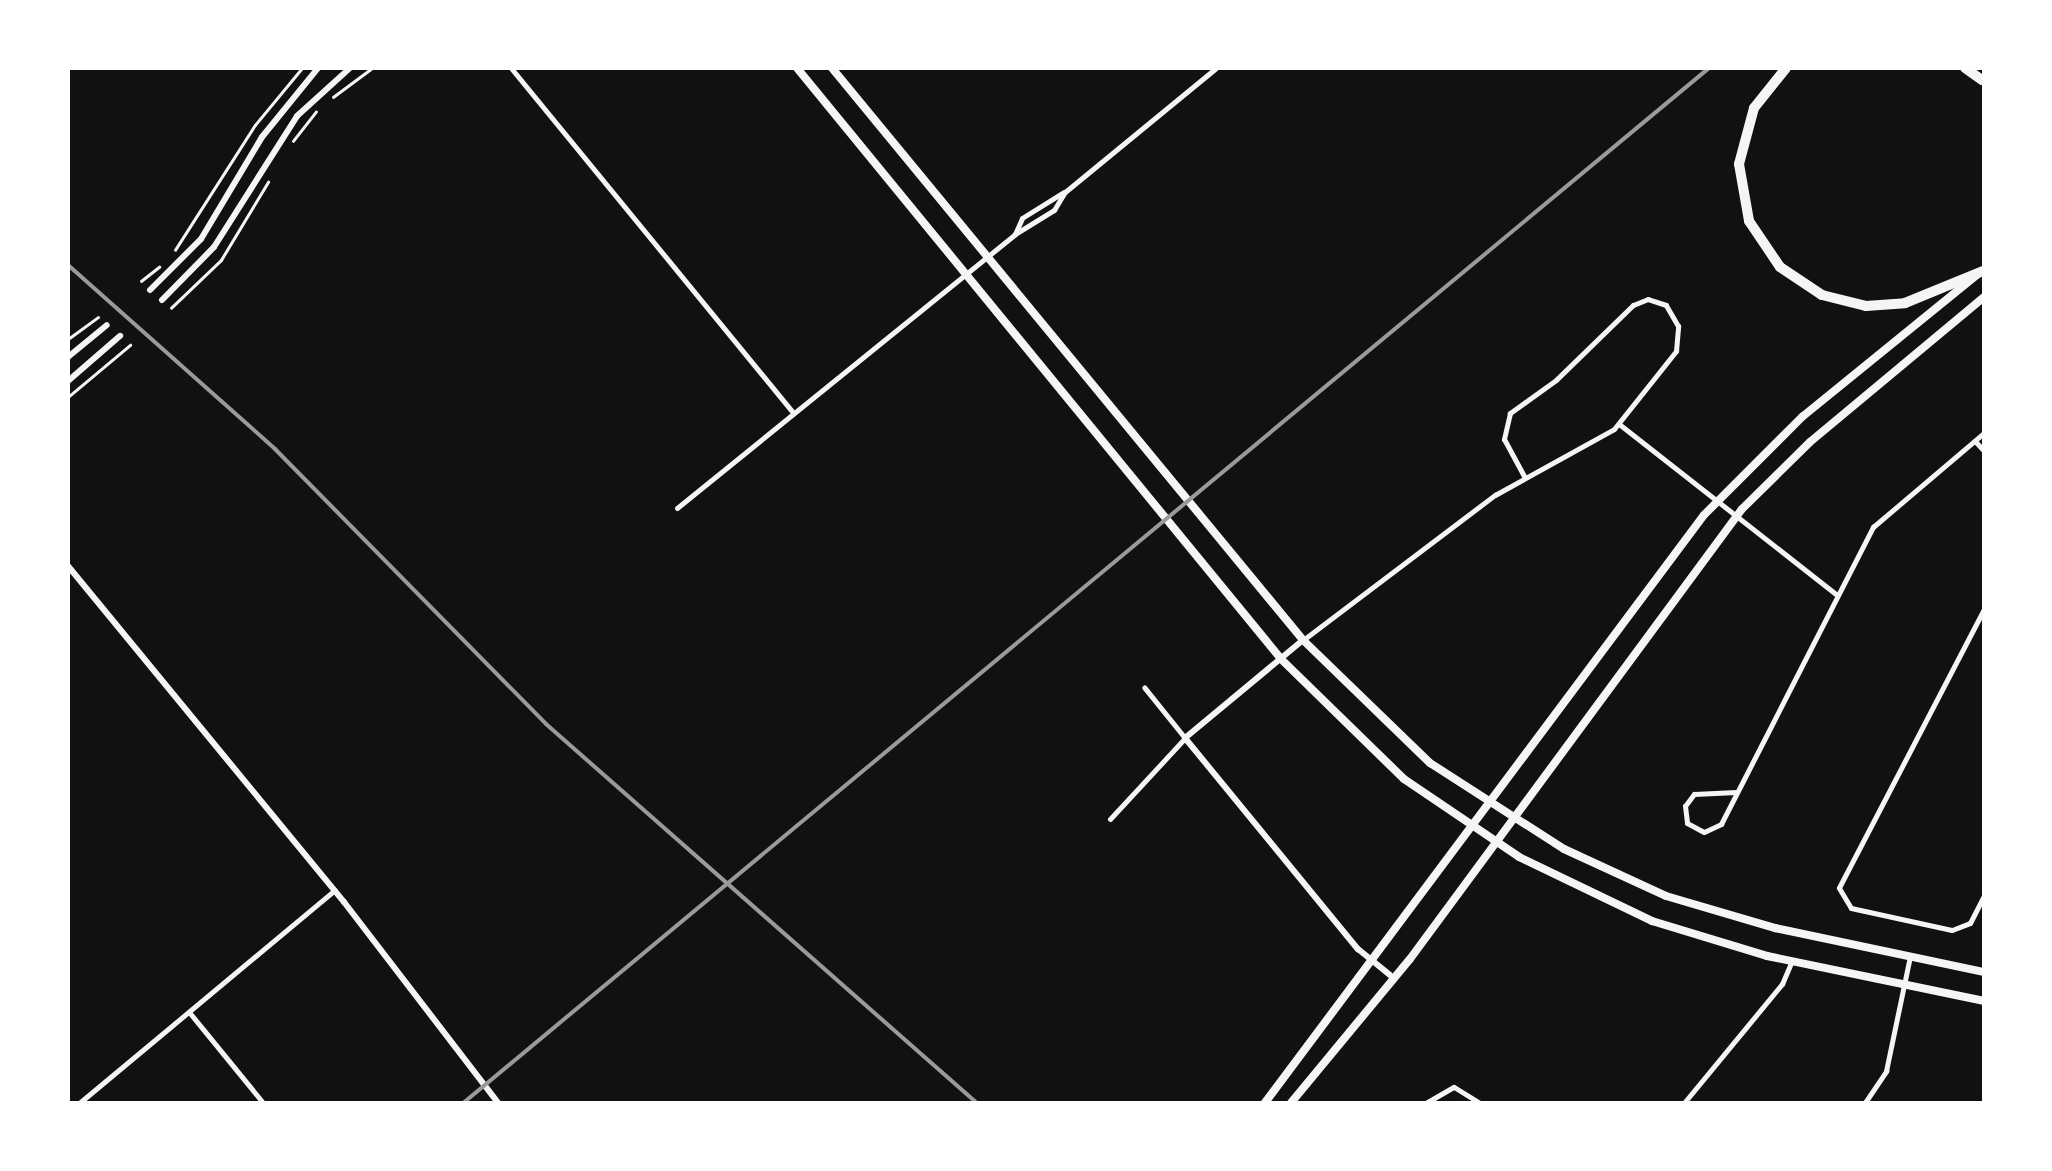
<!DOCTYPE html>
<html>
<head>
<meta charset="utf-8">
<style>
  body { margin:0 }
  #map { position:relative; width:2052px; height:1171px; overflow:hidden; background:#111; font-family:"Source Sans 3",sans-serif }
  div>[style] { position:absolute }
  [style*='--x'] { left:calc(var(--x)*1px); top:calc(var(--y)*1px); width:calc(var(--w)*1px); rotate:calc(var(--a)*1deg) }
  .path>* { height:2.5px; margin:-1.25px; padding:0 1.25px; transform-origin:1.25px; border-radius:1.25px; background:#f5f5f5 }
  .minor>* { height:5px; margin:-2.5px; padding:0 2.5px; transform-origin:2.5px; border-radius:2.5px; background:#f5f5f5 }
  .tertiary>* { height:6px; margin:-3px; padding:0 3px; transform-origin:3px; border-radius:3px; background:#f5f5f5 }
  .secondary>* { height:8px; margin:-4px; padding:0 4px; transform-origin:4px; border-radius:4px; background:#f5f5f5 }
  .motorway>* { height:10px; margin:-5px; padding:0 5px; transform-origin:5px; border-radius:5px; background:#f5f5f5 }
  .rail>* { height:4px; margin:-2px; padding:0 2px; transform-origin:2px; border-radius:2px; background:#9a9a9a }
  span { translate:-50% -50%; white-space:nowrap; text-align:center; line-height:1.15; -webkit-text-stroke:8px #fff; paint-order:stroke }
  .frame { position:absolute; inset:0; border:70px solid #fff; pointer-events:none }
</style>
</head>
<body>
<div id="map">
  <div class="path">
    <i style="--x:333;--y:97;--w:49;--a:-36.6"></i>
    <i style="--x:293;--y:141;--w:37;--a:-52"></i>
    <i style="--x:175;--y:250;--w:148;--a:-57.4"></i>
    <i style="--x:255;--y:125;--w:74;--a:-50.5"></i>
    <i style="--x:141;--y:281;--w:23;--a:-38"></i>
    <i style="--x:171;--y:308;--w:69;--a:-43.8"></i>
    <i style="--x:221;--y:260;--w:91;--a:-58.9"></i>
    <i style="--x:68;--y:339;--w:37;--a:-36"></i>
    <i style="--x:68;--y:397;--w:81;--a:-40"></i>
  </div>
  <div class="minor">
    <i style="--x:511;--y:68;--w:446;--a:50.7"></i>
    <i style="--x:1015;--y:234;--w:17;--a:-66"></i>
    <i style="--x:1022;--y:218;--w:49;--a:-31.8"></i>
    <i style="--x:1619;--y:424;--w:277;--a:38.1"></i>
    <i style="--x:1975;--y:441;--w:13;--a:48"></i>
    <i style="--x:677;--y:508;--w:435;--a:-39"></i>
    <i style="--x:1015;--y:234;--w:46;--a:-31.6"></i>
    <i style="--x:1054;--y:210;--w:21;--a:-59"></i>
    <i style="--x:1065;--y:192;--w:195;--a:-39.4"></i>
    <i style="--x:1984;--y:609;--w:314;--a:117.5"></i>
    <i style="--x:1839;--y:888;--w:23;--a:59"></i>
    <i style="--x:1851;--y:908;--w:103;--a:12.3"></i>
    <i style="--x:1952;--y:930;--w:19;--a:-21"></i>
    <i style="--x:1970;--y:923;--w:31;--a:-63"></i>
    <i style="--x:1303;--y:640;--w:241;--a:-37.1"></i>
    <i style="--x:1495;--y:495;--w:136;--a:-29"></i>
    <i style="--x:1614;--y:429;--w:100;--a:-51.5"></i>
    <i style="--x:1676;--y:351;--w:25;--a:-85"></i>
    <i style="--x:1678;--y:326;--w:24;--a:-120"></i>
    <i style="--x:1666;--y:305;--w:19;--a:-162"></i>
    <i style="--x:1648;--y:299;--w:16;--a:158"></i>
    <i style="--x:1633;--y:305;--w:107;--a:135.8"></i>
    <i style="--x:1556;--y:380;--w:57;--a:144.3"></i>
    <i style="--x:1510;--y:413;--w:27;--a:103"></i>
    <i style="--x:1504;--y:439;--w:42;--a:61.6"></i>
    <i style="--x:1736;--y:792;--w:42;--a:177.3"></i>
    <i style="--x:1694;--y:794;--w:15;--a:127"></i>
    <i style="--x:1685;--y:806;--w:17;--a:83"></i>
    <i style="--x:1687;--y:823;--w:19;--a:28"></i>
    <i style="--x:1704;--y:832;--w:19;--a:-25"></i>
    <i style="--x:1721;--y:824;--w:334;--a:-62.9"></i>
    <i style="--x:1873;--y:527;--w:145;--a:-40.3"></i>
    <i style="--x:1110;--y:819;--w:110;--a:-47.2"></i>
    <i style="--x:1185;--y:738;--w:65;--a:-128.8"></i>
    <i style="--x:189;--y:1012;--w:119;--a:50.8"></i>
    <i style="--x:78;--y:1104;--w:334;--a:-39.8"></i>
    <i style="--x:1424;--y:1104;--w:34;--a:-30"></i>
    <i style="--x:1454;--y:1087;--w:32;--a:32"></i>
    <i style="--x:1683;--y:1104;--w:156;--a:-50.5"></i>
    <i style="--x:1782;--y:984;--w:25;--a:-67"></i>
    <i style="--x:1864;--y:1104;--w:40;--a:-56"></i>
    <i style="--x:1886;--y:1071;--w:117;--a:-78.2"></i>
  </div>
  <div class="tertiary">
    <i style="--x:150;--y:290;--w:72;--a:-45"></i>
    <i style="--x:201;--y:239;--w:119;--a:-59.1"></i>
    <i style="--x:262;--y:137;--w:89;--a:-50.9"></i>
    <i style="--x:162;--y:300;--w:74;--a:-45.5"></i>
    <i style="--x:214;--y:247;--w:155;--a:-57.6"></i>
    <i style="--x:297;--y:116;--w:72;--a:-42.2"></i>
    <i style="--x:68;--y:357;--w:50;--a:-39.4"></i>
    <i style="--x:68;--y:381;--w:69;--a:-40.9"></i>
    <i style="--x:68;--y:566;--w:435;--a:50.6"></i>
    <i style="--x:344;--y:902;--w:255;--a:52.5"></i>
    <i style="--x:1303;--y:640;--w:153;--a:140.3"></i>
    <i style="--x:1185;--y:738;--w:273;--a:50.7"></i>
    <i style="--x:1358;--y:949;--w:41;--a:39.1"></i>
  </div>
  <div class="secondary">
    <i style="--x:797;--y:68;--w:764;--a:50.68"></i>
    <i style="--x:1281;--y:659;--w:172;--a:44.3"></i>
    <i style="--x:1404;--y:779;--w:139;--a:34.1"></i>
    <i style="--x:1519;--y:857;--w:148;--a:25.7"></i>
    <i style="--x:1652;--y:921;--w:120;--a:16.9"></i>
    <i style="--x:1767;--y:956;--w:222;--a:11.7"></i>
    <i style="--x:832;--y:68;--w:741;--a:50.53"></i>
    <i style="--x:1303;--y:640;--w:177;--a:44.1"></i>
    <i style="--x:1430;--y:763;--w:159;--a:32.7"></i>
    <i style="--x:1564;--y:849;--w:112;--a:24.7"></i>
    <i style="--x:1666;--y:896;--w:114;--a:16.4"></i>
    <i style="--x:1775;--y:928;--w:214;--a:11.9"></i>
    <i style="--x:1264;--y:1104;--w:735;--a:-53.24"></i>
    <i style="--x:1704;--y:515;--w:139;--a:-45"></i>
    <i style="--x:1802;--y:417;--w:225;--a:-39.1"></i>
    <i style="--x:1290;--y:1104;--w:188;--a:-50.4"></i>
    <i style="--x:1410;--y:959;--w:559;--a:-53.58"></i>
    <i style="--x:1742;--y:509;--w:95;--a:-44.6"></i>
    <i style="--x:1810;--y:442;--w:226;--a:-39.8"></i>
  </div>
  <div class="motorway">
    <i style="--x:1786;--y:68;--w:51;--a:128.7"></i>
    <i style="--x:1754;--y:108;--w:58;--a:105"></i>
    <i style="--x:1739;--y:164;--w:58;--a:80"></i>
    <i style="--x:1749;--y:221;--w:55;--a:56"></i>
    <i style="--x:1780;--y:267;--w:50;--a:33.7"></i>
    <i style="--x:1822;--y:295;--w:45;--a:14"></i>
    <i style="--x:1866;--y:306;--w:39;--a:-4"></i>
    <i style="--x:1905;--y:303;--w:84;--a:-22.3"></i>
    <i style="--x:1965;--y:68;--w:21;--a:35"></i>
  </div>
  <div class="rail">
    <i style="--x:68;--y:265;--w:277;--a:41.6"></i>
    <i style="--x:275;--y:449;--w:386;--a:45.4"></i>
    <i style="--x:546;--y:724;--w:575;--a:41.34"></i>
    <i style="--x:462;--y:1104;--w:1621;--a:-39.72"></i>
  </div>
  <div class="frame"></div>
</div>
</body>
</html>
